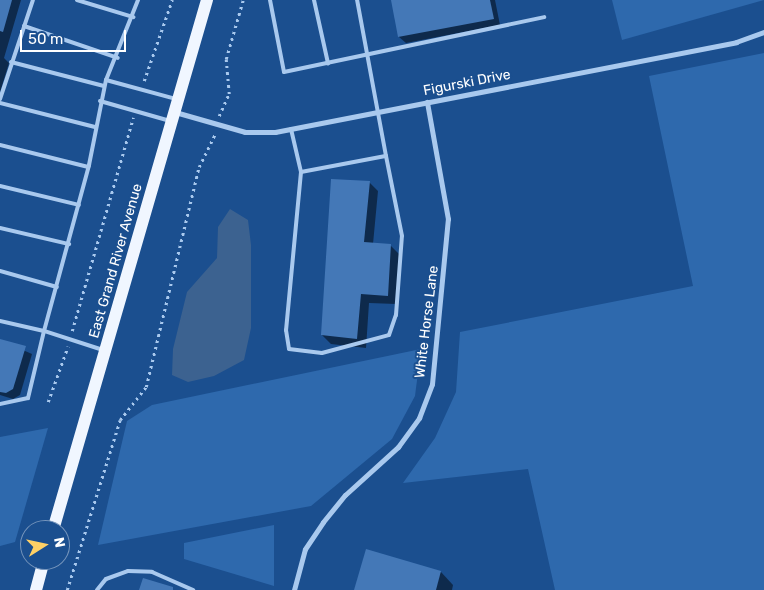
<!DOCTYPE html>
<html>
<head>
<meta charset="utf-8">
<style>
  body { margin:0 }
  #map { position:relative; width:764px; height:590px; overflow:hidden; background:#1b4f8f; font-family:Rubik,sans-serif }
  div>[style] { position:absolute }
  [style*='--x'] { left:calc(var(--x)*1px); top:calc(var(--y)*1px); width:calc(var(--w)*1px); rotate:calc(var(--a)*1deg) }
  .green>* { inset:0; background:#2e69ad }
  .water>* { inset:0; background:#3c6290 }
  .shadow>* { inset:0; background:#0007 }
  .building>* { inset:0; background:#4478b7 }
  .path>* { height:2.5px; margin-top:-1.25px; transform-origin:0; background:repeating-linear-gradient(90deg,#a9c9ee 0 2.5px,transparent 0 6.5px) }
  .lane>* { height:4px; margin:-2px; padding:0 2px; transform-origin:2px; border-radius:2px; background:#a9c9ee }
  .street>* { height:5px; margin:-2.5px; padding:0 2.5px; transform-origin:2.5px; border-radius:2.5px; background:#a9c9ee }
  .primary>* { height:12px; margin:-6px; padding:0 6px; transform-origin:6px; border-radius:6px; background:#f0f6ff }
  span { translate:-50% -50%; white-space:nowrap; text-align:center; line-height:1.15; -webkit-text-stroke:4px #1b4f8f; paint-order:stroke }
  .street-label { font-size:14px; color:#fff }
  .north { position:absolute; left:20px; top:520px; width:50px; height:50px; box-sizing:border-box; background:#1b4f8f; border:1px solid #7695bc; border-radius:50%; rotate:80deg; font-size:14px; font-weight:700; line-height:20px; text-align:center; color:#fff }
  .north::after { content:''; display:block; margin:auto; width:18px; height:22px; background:#ffd166; clip-path:polygon(50% 0,100% 100%,50% 72%,0 100%) }
  .scale { position:absolute; left:20px; top:30px; width:106px; height:22px; box-sizing:border-box; border:2px solid #fff; border-top:0; padding-left:6px; font-size:15px; line-height:18px; white-space:nowrap; color:#fff; -webkit-text-stroke:4px #1b4f8f; paint-order:stroke }
</style>
</head>
<body>
<div id="map">
  <div class="green">
    <i style="clip-path:polygon(612px 0,764px 0,622px 40px)"></i>
    <i style="clip-path:polygon(764px 53px,764px 590px,555px 590px,528px 469px,403px 483px,435px 438px,456px 392px,460px 332px,693px 286px,649px 76px)"></i>
    <i style="clip-path:polygon(421px 349px,415px 396px,392px 439px,311px 506px,98px 545px,127px 421px,152px 405px)"></i>
    <i style="clip-path:polygon(48px 428px,15px 542px,0 546px,0 437px)"></i>
    <i style="clip-path:polygon(274px 525px,274px 586px,184px 559px,184px 543px)"></i>
  </div>
  <div class="water">
    <i style="clip-path:polygon(230px 209px,248px 220px,251px 245px,251px 328px,244px 360px,214px 376px,188px 382px,172px 375px,173px 349px,187px 292px,217px 258px,218px 227px)"></i>
  </div>
  <div class="shadow">
    <i style="clip-path:polygon(0 0,21px 0,4px 58px,9px 63px,0 92px)"></i>
    <i style="clip-path:polygon(392px 0,495px 0,500px 25px,406px 43px,399px 37px)"></i>
    <i style="clip-path:polygon(369px 182px,378px 191px,373px 244px,391px 246px,399px 254px,396px 304px,369px 303px,366px 348px,331px 344px,322px 335px)"></i>
    <i style="clip-path:polygon(0 340px,32px 354px,20px 395px,13px 399px,0 395px)"></i>
    <i style="clip-path:polygon(441px 572px,453px 585px,452px 590px,355px 590px)"></i>
  </div>
  <div class="building">
    <i style="clip-path:polygon(0 0,12px 0,3px 32px,0 31px)"></i>
    <i style="clip-path:polygon(391px 0,490px 0,494px 19px,398px 37px)"></i>
    <i style="clip-path:polygon(331px 179px,370px 181px,364px 242px,391px 244px,388px 296px,361px 294px,357px 339px,321px 335px)"></i>
    <i style="clip-path:polygon(0 339px,26px 346px,13px 389px,6px 393px,0 392px)"></i>
    <i style="clip-path:polygon(366px 549px,441px 571px,436px 590px,354px 590px)"></i>
    <i style="clip-path:polygon(143px 578px,173px 587px,173px 590px,139px 590px)"></i>
  </div>
  <div class="path">
    <i style="--x:144;--y:81;--w:86;--a:-70.9"></i>
    <i style="--x:219;--y:116;--w:24;--a:-66"></i>
    <i style="--x:229;--y:94;--w:35;--a:-95"></i>
    <i style="--x:226;--y:59;--w:61;--a:-73.9"></i>
    <i style="--x:72;--y:331;--w:222;--a:-74"></i>
    <i style="--x:48;--y:402;--w:59;--a:-70.3"></i>
    <i style="--x:67;--y:590;--w:178;--a:-72.7"></i>
    <i style="--x:120;--y:420;--w:42;--a:-51.8"></i>
    <i style="--x:146;--y:387;--w:226;--a:-76.5"></i>
    <i style="--x:199;--y:167;--w:37;--a:-64"></i>
  </div>
  <div class="lane">
    <i style="--x:77;--y:0;--w:59;--a:16.9"></i>
    <i style="--x:270;--y:0;--w:73;--a:79"></i>
    <i style="--x:284;--y:72;--w:266;--a:-11.9"></i>
    <i style="--x:314;--y:0;--w:65;--a:77.5"></i>
    <i style="--x:24;--y:26;--w:99;--a:18.8"></i>
    <i style="--x:11;--y:62;--w:96;--a:14.5"></i>
    <i style="--x:106;--y:80;--w:73;--a:15.2"></i>
    <i style="--x:0;--y:99;--w:104;--a:-71.6"></i>
    <i style="--x:100;--y:101;--w:73;--a:15.9"></i>
    <i style="--x:0;--y:103;--w:98;--a:14.2"></i>
    <i style="--x:291;--y:129;--w:44;--a:76.9"></i>
    <i style="--x:301;--y:172;--w:86;--a:-10.7"></i>
    <i style="--x:386;--y:156;--w:159;--a:-100.5"></i>
    <i style="--x:0;--y:145;--w:91;--a:14"></i>
    <i style="--x:301;--y:172;--w:159;--a:95.4"></i>
    <i style="--x:286;--y:330;--w:19;--a:81"></i>
    <i style="--x:289;--y:349;--w:33;--a:7"></i>
    <i style="--x:322;--y:353;--w:69;--a:-15"></i>
    <i style="--x:389;--y:335;--w:21;--a:-71"></i>
    <i style="--x:396;--y:315;--w:79;--a:-85.7"></i>
    <i style="--x:402;--y:236;--w:82;--a:-101.3"></i>
    <i style="--x:0;--y:186;--w:81;--a:13.5"></i>
    <i style="--x:0;--y:228;--w:71;--a:13.1"></i>
    <i style="--x:0;--y:271;--w:59;--a:15.7"></i>
    <i style="--x:0;--y:321;--w:45;--a:12.8"></i>
    <i style="--x:44;--y:331;--w:69;--a:103.4"></i>
    <i style="--x:28;--y:398;--w:29;--a:168"></i>
    <i style="--x:103;--y:350;--w:62;--a:-162.1"></i>
    <i style="--x:44;--y:331;--w:172;--a:-74.8"></i>
    <i style="--x:89;--y:165;--w:87;--a:-78.7"></i>
    <i style="--x:106;--y:80;--w:86;--a:-68.2"></i>
    <i style="--x:97;--y:590;--w:14;--a:-51"></i>
    <i style="--x:106;--y:579;--w:23;--a:-20"></i>
    <i style="--x:128;--y:571;--w:24;--a:2"></i>
    <i style="--x:152;--y:572;--w:45;--a:23.7"></i>
  </div>
  <div class="street">
    <i style="--x:175;--y:112;--w:73;--a:15.9"></i>
    <i style="--x:245;--y:132;--w:30;--a:0"></i>
    <i style="--x:275;--y:132;--w:470;--a:-11"></i>
    <i style="--x:736;--y:42;--w:30;--a:-20"></i>
    <i style="--x:294;--y:590;--w:42;--a:-75"></i>
    <i style="--x:305;--y:549;--w:32;--a:-56"></i>
    <i style="--x:323;--y:522;--w:35;--a:-51"></i>
    <i style="--x:345;--y:495;--w:72;--a:-42.2"></i>
    <i style="--x:398;--y:447;--w:36;--a:-54"></i>
    <i style="--x:419;--y:418;--w:36;--a:-69"></i>
    <i style="--x:432;--y:384;--w:166;--a:-84.5"></i>
    <i style="--x:448;--y:219;--w:119;--a:-100.2"></i>
  </div>
  <div class="primary">
    <i style="--x:53;--y:530;--w:552;--a:-73.8"></i>
    <i style="--x:36;--y:590;--w:31;--a:-75"></i>
  </div>
  <div class="street-label">
    <span style="left:467px;top:83px;rotate:-11deg">Figurski Drive</span>
    <span style="left:116px;top:261px;rotate:-74deg">East Grand River Avenue</span>
    <span style="left:427px;top:322px;rotate:-83deg">White Horse Lane</span>
  </div>
  <div class="north">N</div>
  <div class="scale">50 m</div>
</div>
</body>
</html>
